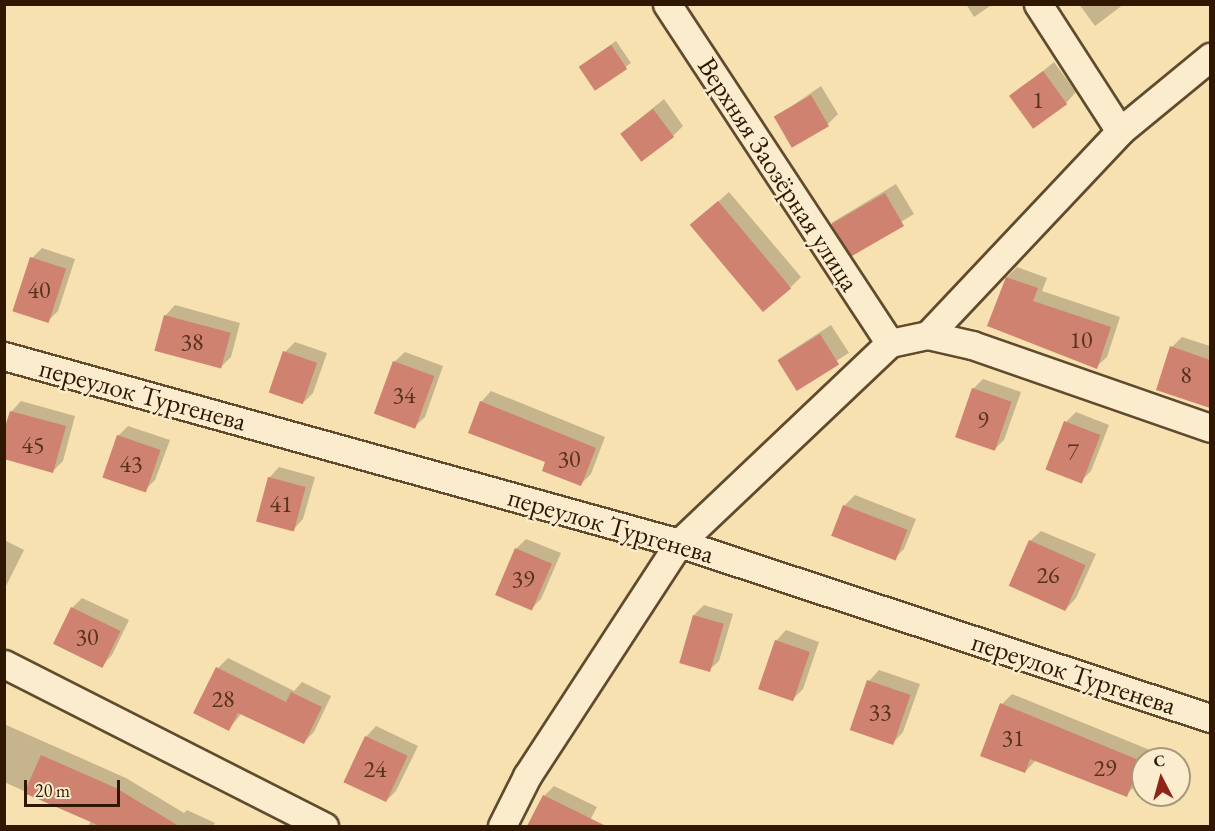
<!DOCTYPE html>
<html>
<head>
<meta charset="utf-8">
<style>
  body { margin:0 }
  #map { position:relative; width:1215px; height:831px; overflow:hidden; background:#f8e1b1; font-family:"EB Garamond",serif }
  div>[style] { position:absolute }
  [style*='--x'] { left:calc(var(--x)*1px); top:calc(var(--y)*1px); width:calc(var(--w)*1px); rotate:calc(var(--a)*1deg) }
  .shadow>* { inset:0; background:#0003; transform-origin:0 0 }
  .building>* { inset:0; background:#ce826f; transform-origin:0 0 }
  .roads { filter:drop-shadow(2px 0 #614a2d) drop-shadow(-2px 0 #614a2d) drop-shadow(0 2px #614a2d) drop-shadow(0 -2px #614a2d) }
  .street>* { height:27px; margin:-13.5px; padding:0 13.5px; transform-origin:13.5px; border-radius:13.5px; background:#faeccc }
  span { translate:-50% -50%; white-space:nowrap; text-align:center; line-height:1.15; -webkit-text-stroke:5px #faeccc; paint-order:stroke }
  .number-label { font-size:24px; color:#57321c }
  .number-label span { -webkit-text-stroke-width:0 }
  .street-label { font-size:27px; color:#2f1701 }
  .frame { position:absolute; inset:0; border:6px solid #2f1701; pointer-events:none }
  .north { position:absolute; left:1131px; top:747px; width:60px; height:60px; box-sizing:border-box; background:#faeccc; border:2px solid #a9977b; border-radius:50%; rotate:354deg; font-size:16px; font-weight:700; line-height:24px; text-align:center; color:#2f1701 }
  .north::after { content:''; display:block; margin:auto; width:21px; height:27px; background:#8f2418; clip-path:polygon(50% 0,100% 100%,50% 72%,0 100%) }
  .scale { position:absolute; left:24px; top:780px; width:96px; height:27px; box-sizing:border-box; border:3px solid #2f1701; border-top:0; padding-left:8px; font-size:18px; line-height:21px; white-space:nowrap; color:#2f1701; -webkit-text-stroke:4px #faeccc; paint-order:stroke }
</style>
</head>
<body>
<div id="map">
  <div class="shadow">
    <i style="clip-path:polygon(966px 4px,993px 4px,974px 17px)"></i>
    <i style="clip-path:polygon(1079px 4px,1124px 4px,1095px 26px)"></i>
    <i style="clip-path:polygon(616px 41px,631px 63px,596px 88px,586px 62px)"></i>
    <i style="clip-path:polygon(1054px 62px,1076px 92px,1066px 103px,1011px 97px)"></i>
    <i style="clip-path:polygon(821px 86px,838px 114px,828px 124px,776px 117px)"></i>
    <i style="clip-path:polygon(664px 99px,683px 126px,673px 136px,622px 133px)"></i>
    <i style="left:896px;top:184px;width:35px;height:75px;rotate:59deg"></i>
    <i style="clip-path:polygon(729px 192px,801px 277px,791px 287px,703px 215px)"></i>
    <i style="clip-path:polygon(42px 248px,75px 259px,58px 311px,48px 321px,32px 258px)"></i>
    <i style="clip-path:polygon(1017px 267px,1047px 278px,1042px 291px,1120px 317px,1107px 357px,1096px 367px,989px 325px,1007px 277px)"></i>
    <i style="clip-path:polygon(175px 305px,240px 323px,231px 357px,221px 367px,165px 316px)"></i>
    <i style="left:831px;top:325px;width:33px;height:63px;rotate:57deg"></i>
    <i style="clip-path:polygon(1182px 337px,1210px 346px,1210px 405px,1158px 389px,1172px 347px)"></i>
    <i style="clip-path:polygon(295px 342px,327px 353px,313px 393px,303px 403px,285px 352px)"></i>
    <i style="clip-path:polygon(405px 352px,443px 366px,425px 417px,414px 427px,394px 362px)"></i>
    <i style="clip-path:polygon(983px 379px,1021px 392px,1004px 440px,994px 450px,973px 389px)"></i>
    <i style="clip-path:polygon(491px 391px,605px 437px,591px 474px,581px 484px,547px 461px,481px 402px)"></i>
    <i style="clip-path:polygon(21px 401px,75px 416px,63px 461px,53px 471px,11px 412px)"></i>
    <i style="clip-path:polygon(1076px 412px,1109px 425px,1091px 471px,1080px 482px,1066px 422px)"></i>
    <i style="clip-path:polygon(128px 426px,170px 440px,155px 480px,145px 490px,118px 436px)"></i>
    <i style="clip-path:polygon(279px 467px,315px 477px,303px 519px,293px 530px,269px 478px)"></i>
    <i style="clip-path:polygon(855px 495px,916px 519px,904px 549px,894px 559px,832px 535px,845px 505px)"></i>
    <i style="clip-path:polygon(1041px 531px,1096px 554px,1076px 598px,1066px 609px,1030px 541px)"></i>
    <i style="clip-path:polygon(526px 539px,561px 553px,541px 599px,531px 609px,516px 549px)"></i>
    <i style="clip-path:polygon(4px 540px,24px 550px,4px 590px)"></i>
    <i style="clip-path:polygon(82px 598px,129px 620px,112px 655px,102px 666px,72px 608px)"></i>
    <i style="clip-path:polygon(704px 605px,733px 614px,719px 661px,708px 671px,694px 615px)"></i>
    <i style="clip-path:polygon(786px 630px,819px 642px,803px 689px,793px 699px,776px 641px)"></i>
    <i style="clip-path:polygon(228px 658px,294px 691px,302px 682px,331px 696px,314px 732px,304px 742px,242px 713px,229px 729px,218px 668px)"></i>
    <i style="clip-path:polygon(879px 670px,920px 684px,903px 732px,893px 743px,852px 729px,869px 681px)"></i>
    <i style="clip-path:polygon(1012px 694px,1150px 750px,1143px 759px,1136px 785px,1126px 795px,1036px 760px,1025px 772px,1002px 704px)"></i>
    <i style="clip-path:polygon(4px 724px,126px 778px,184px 813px,187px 810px,215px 823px,213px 826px,88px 826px,91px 821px,4px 782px)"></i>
    <i style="clip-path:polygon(376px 726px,418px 746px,396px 791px,386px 801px,366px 737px)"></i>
    <i style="clip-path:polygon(554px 786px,597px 807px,587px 826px,528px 826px,544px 796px)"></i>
  </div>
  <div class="building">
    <i style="left:611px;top:45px;width:29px;height:39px;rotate:56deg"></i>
    <i style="left:1043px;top:71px;width:41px;height:42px;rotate:54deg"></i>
    <i style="left:811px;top:95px;width:36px;height:43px;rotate:60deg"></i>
    <i style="left:653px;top:109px;width:35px;height:41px;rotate:53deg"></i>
    <i style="left:885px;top:193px;width:38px;height:62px;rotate:60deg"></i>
    <i style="left:718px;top:201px;width:114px;height:37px;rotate:50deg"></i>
    <i style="left:30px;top:257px;width:38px;height:57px;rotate:18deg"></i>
    <i style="clip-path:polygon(1006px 277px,1038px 288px,1033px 301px,1111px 327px,1097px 369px,987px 326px)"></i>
    <i style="left:164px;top:315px;width:69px;height:37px;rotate:15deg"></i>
    <i style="left:820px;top:334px;width:36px;height:50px;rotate:58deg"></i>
    <i style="clip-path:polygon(1170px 346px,1210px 360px,1210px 408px,1156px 390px)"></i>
    <i style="left:283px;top:351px;width:36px;height:44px;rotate:19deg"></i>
    <i style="left:393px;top:361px;width:44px;height:56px;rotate:20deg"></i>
    <i style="left:972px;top:388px;width:42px;height:52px;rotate:19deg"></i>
    <i style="clip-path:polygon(480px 401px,596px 448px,581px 486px,542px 471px,545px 462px,468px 433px)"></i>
    <i style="clip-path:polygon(10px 411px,66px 426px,53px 473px,4px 459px,4px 430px)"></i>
    <i style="left:1064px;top:421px;width:39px;height:52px;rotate:21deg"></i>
    <i style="left:117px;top:435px;width:46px;height:45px;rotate:19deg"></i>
    <i style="left:268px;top:477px;width:39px;height:46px;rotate:15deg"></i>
    <i style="left:843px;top:505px;width:69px;height:33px;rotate:21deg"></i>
    <i style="left:1029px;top:540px;width:62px;height:50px;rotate:24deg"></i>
    <i style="left:515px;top:548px;width:40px;height:51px;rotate:23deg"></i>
    <i style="left:71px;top:607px;width:55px;height:41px;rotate:26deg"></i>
    <i style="left:693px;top:615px;width:32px;height:50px;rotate:16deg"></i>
    <i style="left:775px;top:640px;width:37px;height:52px;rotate:19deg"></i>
    <i style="clip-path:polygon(216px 667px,286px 702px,291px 692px,322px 707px,304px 744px,238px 713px,229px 731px,193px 713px)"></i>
    <i style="left:867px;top:680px;width:46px;height:53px;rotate:19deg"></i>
    <i style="clip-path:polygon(1000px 703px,1141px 761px,1127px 797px,1030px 759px,1025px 773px,980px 756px)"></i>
    <i style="left:365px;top:736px;width:47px;height:51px;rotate:25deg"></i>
    <i style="clip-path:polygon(41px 755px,116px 788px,179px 826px,100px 826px,24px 793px)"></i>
    <i style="clip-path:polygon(543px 795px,606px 826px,527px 826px)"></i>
  </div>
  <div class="roads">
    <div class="street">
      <i style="--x:667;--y:4;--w:406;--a:56.7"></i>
      <i style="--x:1038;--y:4;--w:151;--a:57.2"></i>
      <i style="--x:928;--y:335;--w:45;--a:12.8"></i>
      <i style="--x:972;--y:345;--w:252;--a:19.2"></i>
      <i style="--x:4;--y:356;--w:700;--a:15.48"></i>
      <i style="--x:679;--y:543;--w:559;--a:18.24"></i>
      <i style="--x:4;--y:664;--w:359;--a:26.9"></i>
      <i style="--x:502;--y:826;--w:56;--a:-63.4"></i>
      <i style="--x:527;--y:776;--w:278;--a:-56.9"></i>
      <i style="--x:679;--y:543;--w:291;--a:-43.5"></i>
      <i style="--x:890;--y:343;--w:39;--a:-12"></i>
      <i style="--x:928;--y:335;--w:280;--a:-46.7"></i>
      <i style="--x:1120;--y:131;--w:117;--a:-39.4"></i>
    </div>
  </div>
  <div class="number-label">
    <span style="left:1038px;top:100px">1</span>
    <span style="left:39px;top:290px">40</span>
    <span style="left:1081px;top:340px">10</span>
    <span style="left:192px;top:342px">38</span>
    <span style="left:1186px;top:375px">8</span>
    <span style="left:404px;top:395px">34</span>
    <span style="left:983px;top:420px">9</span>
    <span style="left:33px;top:445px">45</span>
    <span style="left:1073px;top:452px">7</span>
    <span style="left:569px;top:459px">30</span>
    <span style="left:131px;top:464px">43</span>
    <span style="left:281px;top:504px">41</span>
    <span style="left:1048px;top:575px">26</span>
    <span style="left:523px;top:579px">39</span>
    <span style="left:87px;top:637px">30</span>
    <span style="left:223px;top:699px">28</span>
    <span style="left:880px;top:712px">33</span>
    <span style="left:1013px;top:738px">31</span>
    <span style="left:1105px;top:768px">29</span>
    <span style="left:375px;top:769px">24</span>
  </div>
  <div class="street-label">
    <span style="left:779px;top:174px;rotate:57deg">Верхняя Заозёрная улица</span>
    <span style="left:143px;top:394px;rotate:15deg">переулок Тургенева</span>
    <span style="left:611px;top:525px;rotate:16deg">переулок Тургенева</span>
    <span style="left:1074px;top:673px;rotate:18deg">переулок Тургенева</span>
  </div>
  <div class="frame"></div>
  <div class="north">С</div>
  <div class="scale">20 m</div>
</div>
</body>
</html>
